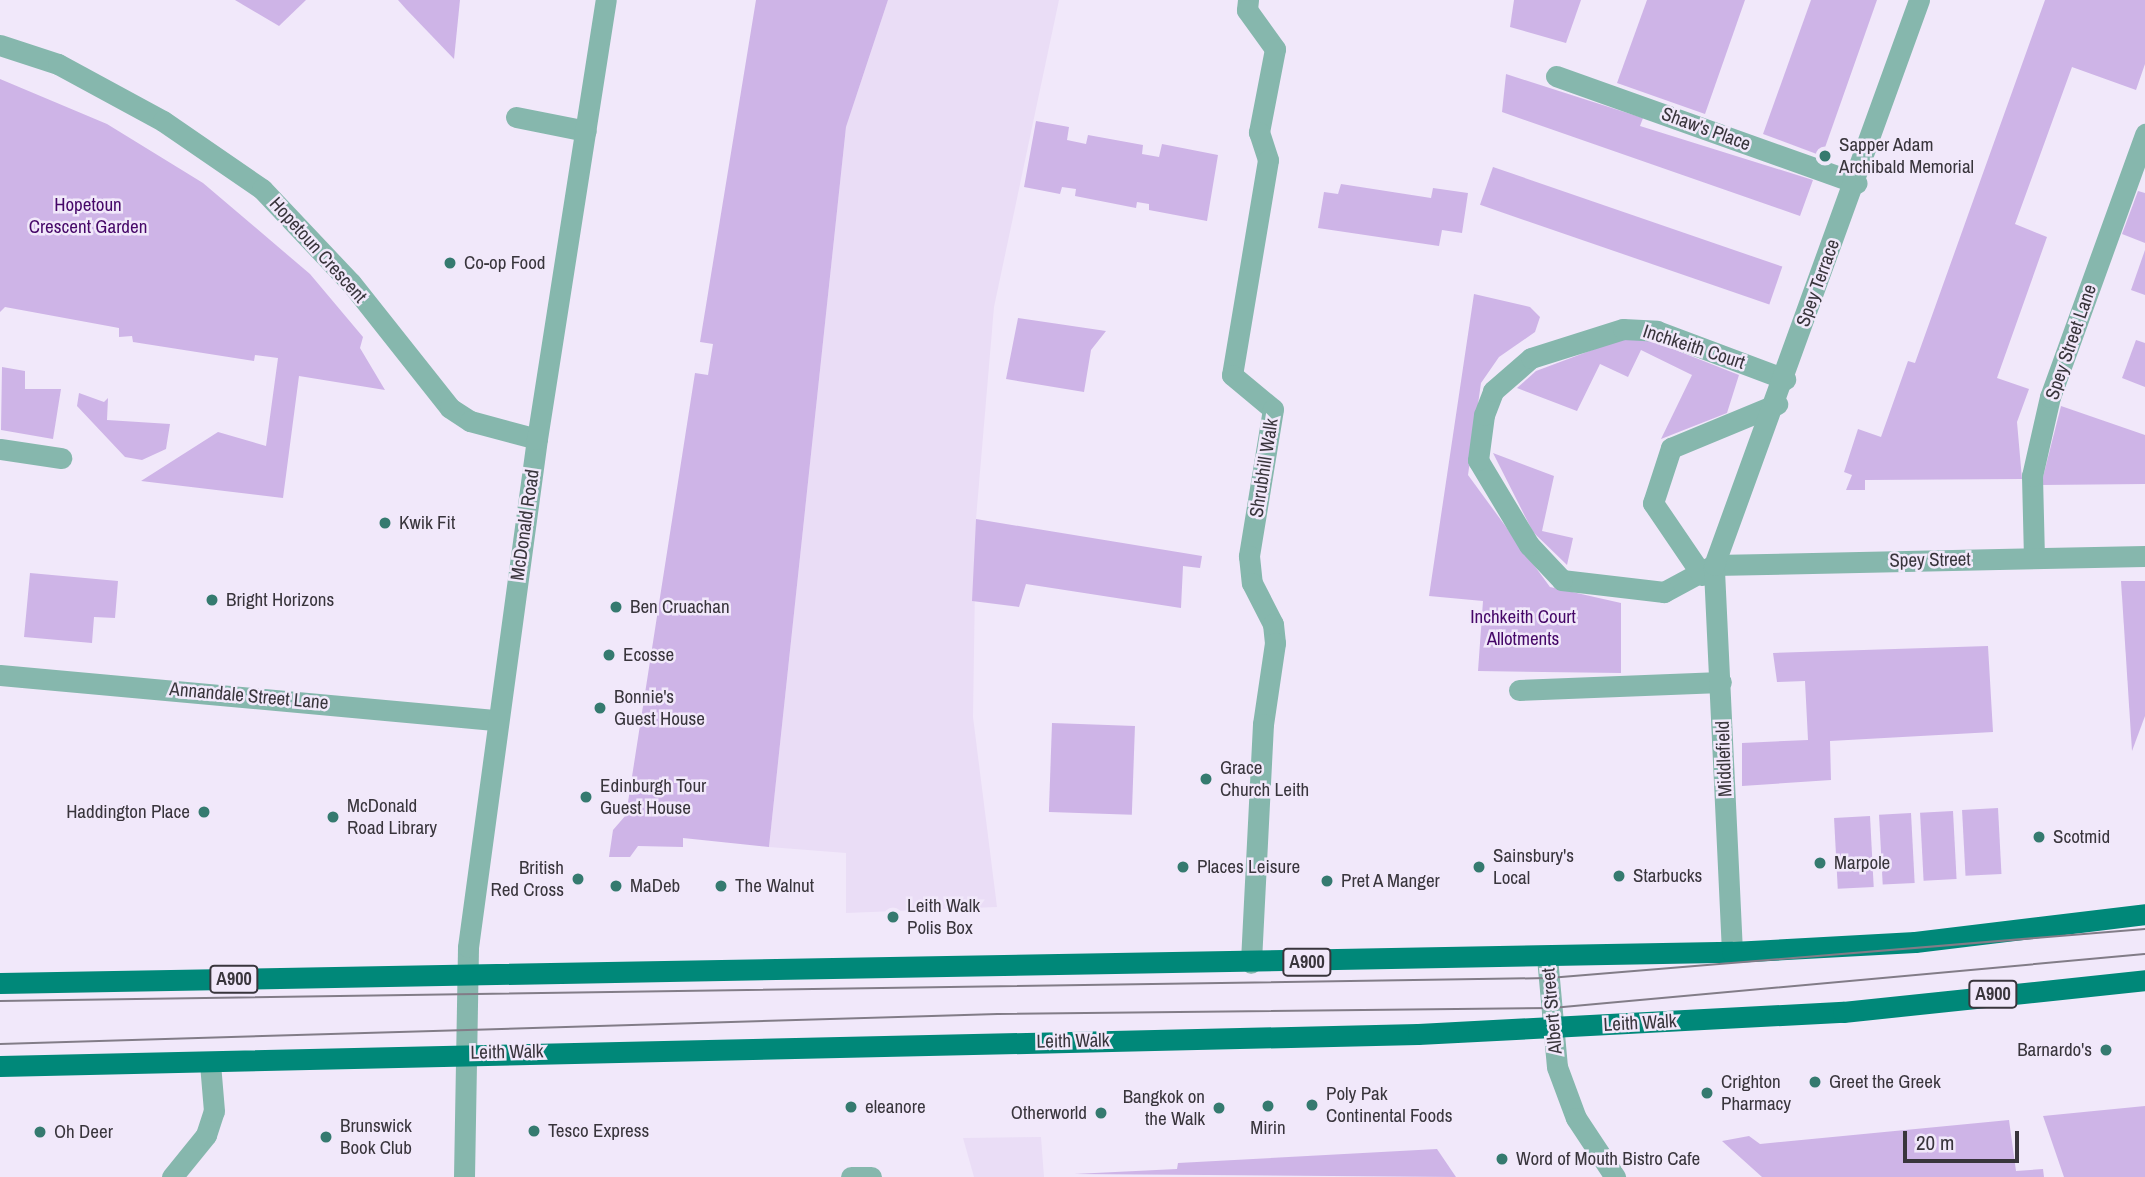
<!DOCTYPE html>
<html>
<head>
<meta charset="utf-8">
<style>
  body { margin:0 }
  #map { position:relative; width:2145px; height:1177px; overflow:hidden; background:#f1e8fa; font-family:"Archivo Narrow",sans-serif }
  div>[style] { position:absolute }
  [style*='--x'] { left:calc(var(--x)*1px); top:calc(var(--y)*1px); width:calc(var(--w)*1px); rotate:calc(var(--a)*1deg) }
  .built>* { inset:0; background:#eaddf6 }
  .green>* { inset:0; background:#ceb4e7; transform-origin:0 0 }
  .minor>* { height:21px; margin:-10.5px; padding:0 10.5px; transform-origin:10.5px; border-radius:10.5px; background:#86b7ad }
  .major>* { height:21px; margin:-10.5px; padding:0 10.5px; transform-origin:10.5px; border-radius:10.5px; background:#008879 }
  .tram>* { height:2px; margin:-1px; padding:0 1px; transform-origin:1px; border-radius:1px; background:#827c87 }
  .dots>* { width:19px; height:19px; translate:-50% -50%; box-sizing:border-box; border:4px solid #f1e8fa; border-radius:50% }
  span { translate:-50% -50%; white-space:nowrap; text-align:center; line-height:1.15; -webkit-text-stroke:5px #f1e8fa; paint-order:stroke }
  .shield-label span { padding:2px 5px; background:#f1e8fa; border:2px solid; border-radius:5px; -webkit-text-stroke-width:0 }
  .shield-label { font-size:18px; color:#39353c; font-weight:700 }
  .street-label { font-size:19px; color:#39353c }
  .poi-label { font-size:19px; color:#39353c }
  .left { translate:0 -50%; text-align:left }
  .right { translate:-100% -50%; text-align:right }
  .park-label { font-size:19px; color:#460868 }
  .scale { position:absolute; left:1903px; top:1131px; width:116px; height:32px; box-sizing:border-box; border:4px solid #39353c; border-top:0; padding-left:9px; font-size:21px; line-height:24px; white-space:nowrap; color:#39353c; -webkit-text-stroke:5px #f1e8fa; paint-order:stroke }
</style>
</head>
<body>
<div id="map">
  <div class="built">
    <i style="clip-path:polygon(888px 0,1059px 0,994px 307px,976px 519px,973px 717px,997px 907px,846px 913px,846px 853px,769px 847px,846px 127px)"></i>
    <i style="clip-path:polygon(1041px 1137px,1044px 1177px,974px 1177px,963px 1138px)"></i>
  </div>
  <div class="green">
    <i style="clip-path:polygon(235px 0,306px 0,279px 26px)"></i>
    <i style="clip-path:polygon(398px 0,460px 0,454px 59px,406px 9px)"></i>
    <i style="clip-path:polygon(756px 0,888px 0,846px 127px,769px 847px,683px 838px,683px 847px,638px 846px,630px 857px,609px 857px,613px 830px,626px 815px,695px 373px,708px 375px,713px 344px,700px 342px)"></i>
    <i style="clip-path:polygon(1514px 0,1581px 0,1566px 43px,1510px 27px)"></i>
    <i style="clip-path:polygon(1647px 0,1745px 0,1705px 114px,1617px 83px)"></i>
    <i style="clip-path:polygon(1811px 0,1877px 0,1822px 156px,1763px 134px)"></i>
    <i style="clip-path:polygon(2045px 0,2145px 0,2145px 64px,2136px 90px,2072px 67px,2015px 224px,2047px 237px,1997px 378px,2029px 389px,2017px 422px,2022px 479px,1865px 480px,1865px 490px,1846px 490px,1852px 475px,1844px 472px,1858px 429px,1881px 437px,1908px 361px,1915px 363px)"></i>
    <i style="clip-path:polygon(1506px 74px,1643px 118px,1640px 126px,1813px 180px,1800px 216px,1502px 112px)"></i>
    <i style="clip-path:polygon(0 79px,107px 124px,203px 183px,310px 274px,363px 337px,360px 348px,385px 390px,299px 376px,283px 498px,141px 481px,218px 432px,266px 446px,278px 358px,255px 355px,254px 361px,133px 342px,132px 336px,119px 337px,119px 328px,5px 307px,0 312px)"></i>
    <i style="clip-path:polygon(1036px 121px,1069px 127px,1067px 140px,1086px 144px,1088px 135px,1143px 145px,1142px 154px,1159px 157px,1162px 144px,1218px 155px,1207px 221px,1149px 210px,1149px 204px,1137px 202px,1136px 208px,1075px 196px,1076px 189px,1062px 187px,1060px 194px,1024px 187px)"></i>
    <i style="left:1493px;top:167px;width:306px;height:40px;rotate:19deg"></i>
    <i style="clip-path:polygon(1341px 184px,1431px 198px,1433px 188px,1468px 193px,1462px 233px,1442px 230px,1439px 246px,1318px 228px,1324px 192px,1338px 194px)"></i>
    <i style="clip-path:polygon(2138px 191px,2145px 193px,2145px 243px,2122px 234px)"></i>
    <i style="clip-path:polygon(2145px 250px,2145px 295px,2131px 290px)"></i>
    <i style="clip-path:polygon(1474px 294px,1530px 307px,1540px 317px,1535px 332px,1499px 357px,1481px 383px,1468px 475px,1550px 587px,1621px 603px,1621px 673px,1478px 671px,1483px 601px,1429px 596px)"></i>
    <i style="clip-path:polygon(1018px 318px,1106px 331px,1091px 350px,1084px 392px,1006px 379px)"></i>
    <i style="clip-path:polygon(1635px 334px,1739px 375px,1727px 413px,1661px 439px,1692px 375px,1641px 350px,1628px 377px,1600px 364px,1577px 411px,1517px 388px,1536px 371px)"></i>
    <i style="clip-path:polygon(2136px 340px,2145px 343px,2145px 387px,2122px 378px)"></i>
    <i style="clip-path:polygon(2px 367px,25px 371px,25px 389px,61px 389px,53px 439px,1px 430px)"></i>
    <i style="clip-path:polygon(79px 393px,104px 402px,108px 398px,107px 420px,170px 424px,166px 449px,142px 460px,125px 457px,77px 406px)"></i>
    <i style="clip-path:polygon(2061px 406px,2145px 435px,2145px 484px,2041px 485px)"></i>
    <i style="clip-path:polygon(1493px 453px,1554px 476px,1542px 531px,1573px 538px,1567px 565px,1533px 532px)"></i>
    <i style="clip-path:polygon(976px 519px,1202px 556px,1200px 568px,1183px 566px,1181px 608px,1026px 584px,1019px 607px,972px 601px)"></i>
    <i style="clip-path:polygon(30px 573px,118px 581px,115px 618px,94px 617px,92px 643px,24px 637px)"></i>
    <i style="clip-path:polygon(2121px 581px,2145px 581px,2145px 716px,2132px 751px)"></i>
    <i style="clip-path:polygon(1988px 646px,1993px 732px,1830px 741px,1831px 780px,1742px 786px,1742px 743px,1808px 740px,1805px 681px,1777px 682px,1773px 653px)"></i>
    <i style="left:1052px;top:723px;width:83px;height:89px;rotate:2deg"></i>
    <i style="left:1998px;top:808px;width:66px;height:36px;rotate:87deg"></i>
    <i style="left:1953px;top:811px;width:68px;height:33px;rotate:87deg"></i>
    <i style="left:1911px;top:813px;width:70px;height:32px;rotate:87deg"></i>
    <i style="left:1870px;top:816px;width:71px;height:36px;rotate:87deg"></i>
    <i style="clip-path:polygon(2145px 1106px,2145px 1177px,2064px 1177px,2043px 1116px)"></i>
    <i style="clip-path:polygon(2009px 1120px,2016px 1171px,2043px 1169px,2044px 1177px,1762px 1177px,1722px 1141px,1749px 1136px,1760px 1144px)"></i>
    <i style="clip-path:polygon(1437px 1149px,1456px 1177px,1074px 1174px,1177px 1169px,1178px 1163px)"></i>
  </div>
  <div class="minor">
    <i style="--x:1248;--y:0;--w:10;--a:96"></i>
    <i style="--x:1247;--y:10;--w:48;--a:54.3"></i>
    <i style="--x:1275;--y:49;--w:85;--a:100.9"></i>
    <i style="--x:1259;--y:132;--w:29;--a:72"></i>
    <i style="--x:1268;--y:160;--w:218;--a:99.5"></i>
    <i style="--x:1232;--y:375;--w:53;--a:39.7"></i>
    <i style="--x:1273;--y:409;--w:149;--a:99.3"></i>
    <i style="--x:1249;--y:556;--w:27;--a:84"></i>
    <i style="--x:1252;--y:583;--w:46;--a:62.9"></i>
    <i style="--x:1273;--y:624;--w:19;--a:84"></i>
    <i style="--x:1275;--y:643;--w:82;--a:98.4"></i>
    <i style="--x:1263;--y:724;--w:239;--a:92.9"></i>
    <i style="--x:0;--y:45;--w:61;--a:18.1"></i>
    <i style="--x:58;--y:64;--w:119;--a:28.5"></i>
    <i style="--x:163;--y:121;--w:120;--a:34.5"></i>
    <i style="--x:262;--y:189;--w:129;--a:46.6"></i>
    <i style="--x:351;--y:283;--w:159;--a:51.6"></i>
    <i style="--x:450;--y:408;--w:24;--a:33"></i>
    <i style="--x:470;--y:421;--w:69;--a:15"></i>
    <i style="--x:1556;--y:76;--w:319;--a:19.6"></i>
    <i style="--x:516;--y:117;--w:71;--a:11.3"></i>
    <i style="--x:0;--y:449;--w:62;--a:8.4"></i>
    <i style="--x:2034;--y:558;--w:82;--a:-91.4"></i>
    <i style="--x:2032;--y:476;--w:81;--a:-77.2"></i>
    <i style="--x:2050;--y:397;--w:280;--a:-70.1"></i>
    <i style="--x:1714;--y:565;--w:57;--a:151.6"></i>
    <i style="--x:1664;--y:592;--w:103;--a:-173.3"></i>
    <i style="--x:1562;--y:580;--w:48;--a:-133.3"></i>
    <i style="--x:1529;--y:545;--w:99;--a:-121"></i>
    <i style="--x:1478;--y:460;--w:45;--a:-82.4"></i>
    <i style="--x:1484;--y:415;--w:26;--a:-69"></i>
    <i style="--x:1493;--y:391;--w:50;--a:-41"></i>
    <i style="--x:1531;--y:358;--w:96;--a:-17.5"></i>
    <i style="--x:1623;--y:329;--w:34;--a:3"></i>
    <i style="--x:1657;--y:331;--w:137;--a:20.6"></i>
    <i style="--x:1714;--y:565;--w:431;--a:-1.2"></i>
    <i style="--x:1702;--y:575;--w:87;--a:-124.2"></i>
    <i style="--x:1653;--y:503;--w:58;--a:-71.9"></i>
    <i style="--x:1671;--y:448;--w:115;--a:-22.5"></i>
    <i style="--x:0;--y:675;--w:499;--a:5.2"></i>
    <i style="--x:1519;--y:690;--w:202;--a:-2.3"></i>
    <i style="--x:1732;--y:952;--w:387;--a:-92.7"></i>
    <i style="--x:1714;--y:565;--w:601;--a:-70.06"></i>
    <i style="--x:1547;--y:957;--w:110;--a:84.8"></i>
    <i style="--x:1557;--y:1067;--w:54;--a:69.6"></i>
    <i style="--x:1576;--y:1118;--w:71;--a:56.5"></i>
    <i style="--x:172;--y:1177;--w:54;--a:-51"></i>
    <i style="--x:206;--y:1135;--w:25;--a:-72"></i>
    <i style="--x:214;--y:1111;--w:48;--a:-94.8"></i>
    <i style="--x:464;--y:1177;--w:230;--a:-89"></i>
    <i style="--x:468;--y:947;--w:513;--a:-82.27"></i>
    <i style="--x:537;--y:439;--w:444;--a:-81.1"></i>
    <i style="--x:851;--y:1177;--w:20;--a:0"></i>
  </div>
  <div class="major">
    <i style="--x:0;--y:983;--w:1732;--a:-1.03"></i>
    <i style="--x:1732;--y:952;--w:183;--a:-3.1"></i>
    <i style="--x:1915;--y:942;--w:232;--a:-6.9"></i>
    <i style="--x:0;--y:1066;--w:1418;--a:-1.29"></i>
    <i style="--x:1418;--y:1034;--w:426;--a:-3"></i>
    <i style="--x:1843;--y:1012;--w:304;--a:-6"></i>
  </div>
  <div class="tram">
    <i style="--x:0;--y:1001;--w:1549;--a:-0.85"></i>
    <i style="--x:1549;--y:978;--w:598;--a:-4.7"></i>
    <i style="--x:0;--y:1044;--w:998;--a:-1.72"></i>
    <i style="--x:998;--y:1014;--w:554;--a:-0.62"></i>
    <i style="--x:1552;--y:1008;--w:595;--a:-5.2"></i>
  </div>
  <div class="dots">
    <i style="left:1825px;top:156px;background:#357a6f"></i>
    <i style="left:450px;top:263px;background:#357a6f"></i>
    <i style="left:385px;top:523px;background:#357a6f"></i>
    <i style="left:212px;top:600px;background:#357a6f"></i>
    <i style="left:616px;top:607px;background:#357a6f"></i>
    <i style="left:609px;top:655px;background:#357a6f"></i>
    <i style="left:600px;top:708px;background:#357a6f"></i>
    <i style="left:1206px;top:779px;background:#357a6f"></i>
    <i style="left:586px;top:797px;background:#357a6f"></i>
    <i style="left:204px;top:812px;background:#357a6f"></i>
    <i style="left:333px;top:817px;background:#357a6f"></i>
    <i style="left:2039px;top:837px;background:#357a6f"></i>
    <i style="left:1820px;top:863px;background:#357a6f"></i>
    <i style="left:1183px;top:867px;background:#357a6f"></i>
    <i style="left:1479px;top:867px;background:#357a6f"></i>
    <i style="left:1619px;top:876px;background:#357a6f"></i>
    <i style="left:578px;top:879px;background:#357a6f"></i>
    <i style="left:1327px;top:881px;background:#357a6f"></i>
    <i style="left:616px;top:886px;background:#357a6f"></i>
    <i style="left:721px;top:886px;background:#357a6f"></i>
    <i style="left:893px;top:917px;background:#357a6f"></i>
    <i style="left:2106px;top:1050px;background:#357a6f"></i>
    <i style="left:1815px;top:1082px;background:#357a6f"></i>
    <i style="left:1707px;top:1093px;background:#357a6f"></i>
    <i style="left:1312px;top:1105px;background:#357a6f"></i>
    <i style="left:1268px;top:1106px;background:#357a6f"></i>
    <i style="left:851px;top:1107px;background:#357a6f"></i>
    <i style="left:1219px;top:1108px;background:#357a6f"></i>
    <i style="left:1101px;top:1113px;background:#357a6f"></i>
    <i style="left:534px;top:1131px;background:#357a6f"></i>
    <i style="left:40px;top:1132px;background:#357a6f"></i>
    <i style="left:326px;top:1137px;background:#357a6f"></i>
    <i style="left:1502px;top:1159px;background:#357a6f"></i>
  </div>
  <div class="shield-label">
    <span style="left:1307px;top:962px">A900</span>
    <span style="left:234px;top:979px">A900</span>
    <span style="left:1993px;top:994px">A900</span>
  </div>
  <div class="street-label">
    <span style="left:1706px;top:129px;rotate:20deg">Shaw's Place</span>
    <span style="left:318px;top:250px;rotate:48deg">Hopetoun Crescent</span>
    <span style="left:1818px;top:283px;rotate:-70deg">Spey Terrace</span>
    <span style="left:2071px;top:342px;rotate:-71deg">Spey Street Lane</span>
    <span style="left:1694px;top:347px;rotate:18deg">Inchkeith Court</span>
    <span style="left:1264px;top:468px;rotate:-81deg">Shrubhill Walk</span>
    <span style="left:525px;top:525px;rotate:-82deg">McDonald Road</span>
    <span style="left:1930px;top:560px;rotate:-1deg">Spey Street</span>
    <span style="left:249px;top:696px;rotate:5deg">Annandale Street Lane</span>
    <span style="left:1724px;top:759px;rotate:-92deg">Middlefield</span>
    <span style="left:1552px;top:1011px;rotate:-95deg">Albert Street</span>
    <span style="left:1640px;top:1023px;rotate:-3deg">Leith Walk</span>
    <span style="left:1073px;top:1041px;rotate:-1deg">Leith Walk</span>
    <span style="left:507px;top:1052px;rotate:-1deg">Leith Walk</span>
  </div>
  <div class="poi-label">
    <span class="left" style="left:1839px;top:156px">Sapper Adam<br>Archibald Memorial</span>
    <span class="left" style="left:464px;top:263px">Co-op Food</span>
    <span class="left" style="left:399px;top:523px">Kwik Fit</span>
    <span class="left" style="left:226px;top:600px">Bright Horizons</span>
    <span class="left" style="left:630px;top:607px">Ben Cruachan</span>
    <span class="left" style="left:623px;top:655px">Ecosse</span>
    <span class="left" style="left:614px;top:708px">Bonnie's<br>Guest House</span>
    <span class="left" style="left:1220px;top:779px">Grace<br>Church Leith</span>
    <span class="left" style="left:600px;top:797px">Edinburgh Tour<br>Guest House</span>
    <span class="left" style="left:347px;top:817px">McDonald<br>Road Library</span>
    <span class="right" style="left:190px;top:812px">Haddington Place</span>
    <span class="left" style="left:2053px;top:837px">Scotmid</span>
    <span class="left" style="left:1493px;top:867px">Sainsbury's<br>Local</span>
    <span class="left" style="left:1834px;top:863px">Marpole</span>
    <span class="left" style="left:1197px;top:867px">Places Leisure</span>
    <span class="right" style="left:564px;top:879px">British<br>Red Cross</span>
    <span class="left" style="left:1633px;top:876px">Starbucks</span>
    <span class="left" style="left:1341px;top:881px">Pret A Manger</span>
    <span class="left" style="left:630px;top:886px">MaDeb</span>
    <span class="left" style="left:735px;top:886px">The Walnut</span>
    <span class="left" style="left:907px;top:917px">Leith Walk<br>Polis Box</span>
    <span class="right" style="left:2092px;top:1050px">Barnardo's</span>
    <span class="left" style="left:1721px;top:1093px">Crighton<br>Pharmacy</span>
    <span class="left" style="left:1829px;top:1082px">Greet the Greek</span>
    <span class="left" style="left:1326px;top:1105px">Poly Pak<br>Continental Foods</span>
    <span class="right" style="left:1205px;top:1108px">Bangkok on<br>the Walk</span>
    <span class="left" style="left:865px;top:1107px">eleanore</span>
    <span class="right" style="left:1087px;top:1113px">Otherworld</span>
    <span class="left" style="left:340px;top:1137px">Brunswick<br>Book Club</span>
    <span style="left:1268px;top:1128px">Mirin</span>
    <span class="left" style="left:548px;top:1131px">Tesco Express</span>
    <span class="left" style="left:54px;top:1132px">Oh Deer</span>
    <span class="left" style="left:1516px;top:1159px">Word of Mouth Bistro Cafe</span>
  </div>
  <div class="park-label">
    <span style="left:88px;top:216px">Hopetoun<br>Crescent Garden</span>
    <span style="left:1523px;top:628px">Inchkeith Court<br>Allotments</span>
  </div>
  <div class="scale">20 m</div>
</div>
</body>
</html>
